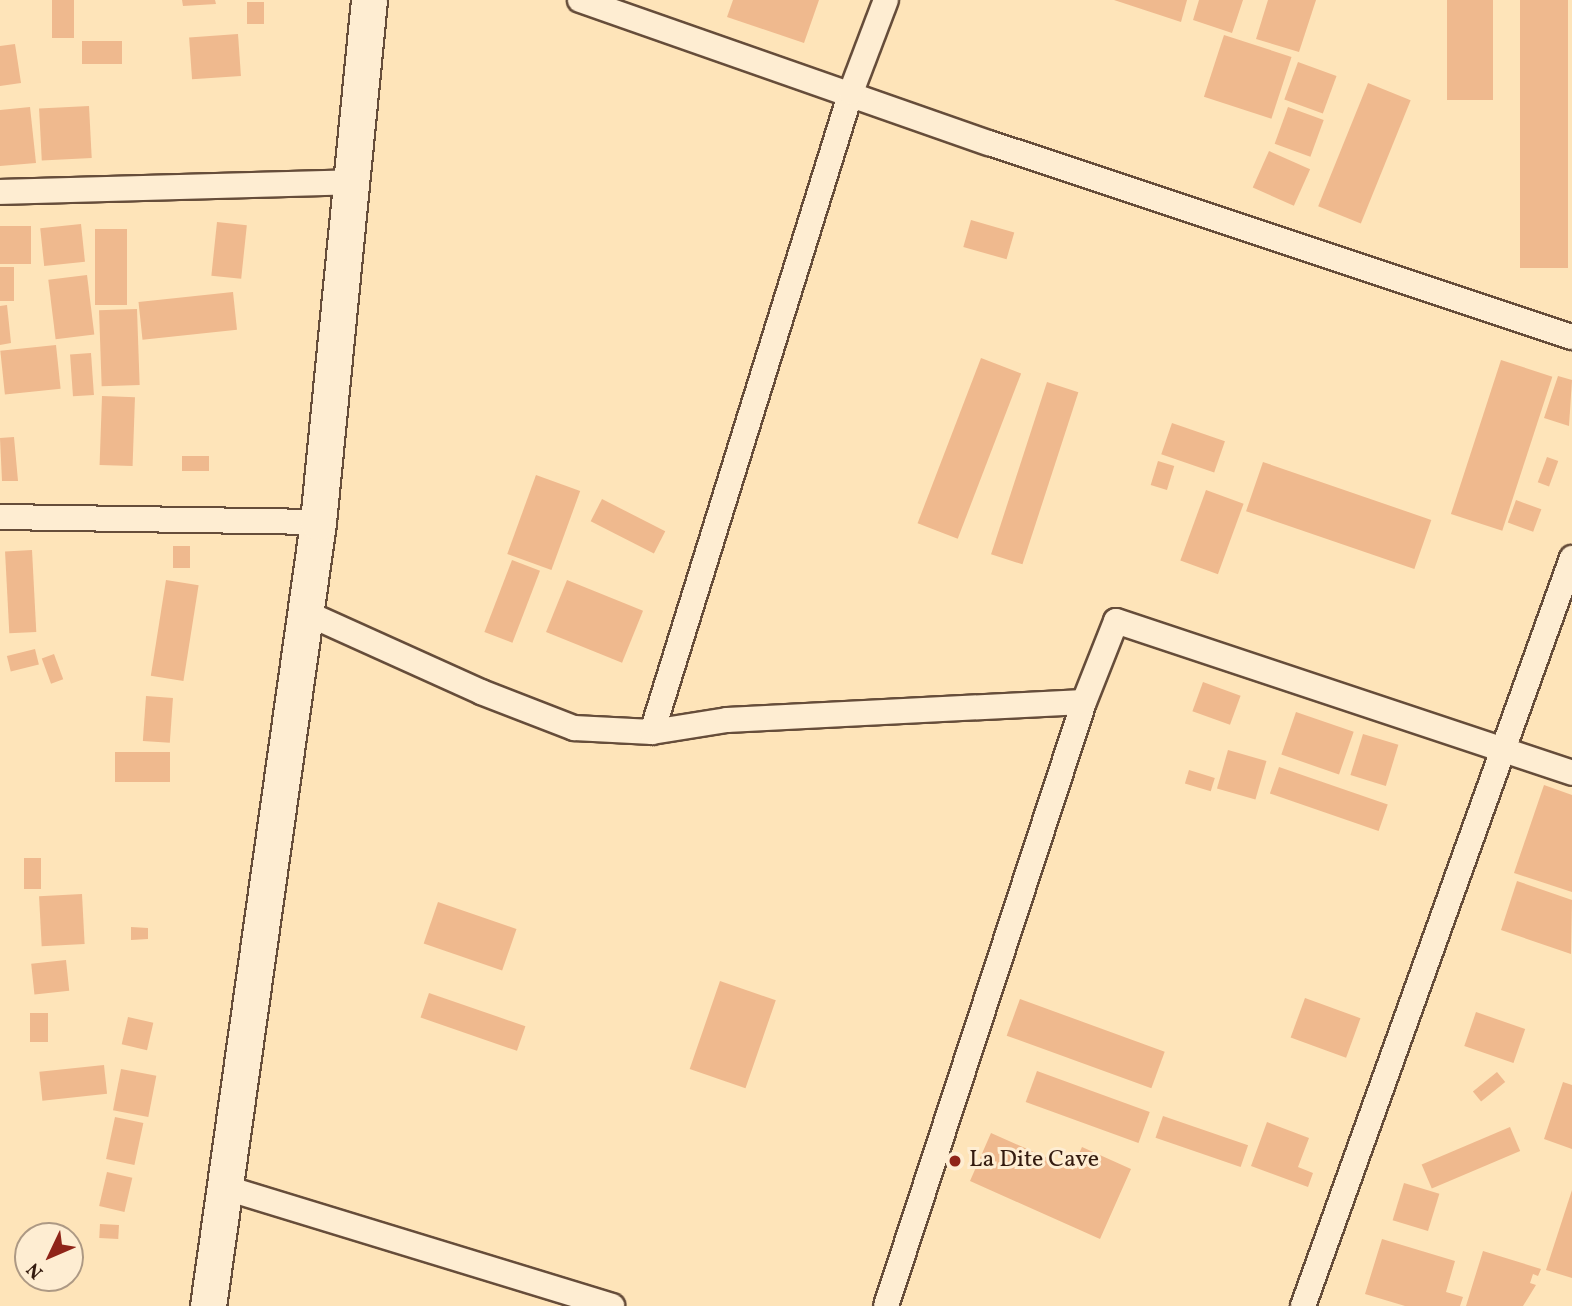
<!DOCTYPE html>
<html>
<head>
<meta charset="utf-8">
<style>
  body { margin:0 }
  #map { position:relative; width:1572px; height:1306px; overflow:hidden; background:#fee4b9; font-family:Vollkorn,serif }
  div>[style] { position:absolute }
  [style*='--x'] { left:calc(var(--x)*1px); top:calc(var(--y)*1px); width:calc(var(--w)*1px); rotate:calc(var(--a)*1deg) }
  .building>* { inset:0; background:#efb98e; transform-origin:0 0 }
  .roads { filter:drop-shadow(2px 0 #664d3a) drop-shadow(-2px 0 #664d3a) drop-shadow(0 2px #664d3a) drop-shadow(0 -2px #664d3a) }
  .street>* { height:24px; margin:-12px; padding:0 12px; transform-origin:12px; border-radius:12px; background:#feedd2 }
  .secondary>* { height:35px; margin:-17.5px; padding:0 17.5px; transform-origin:17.5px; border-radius:17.5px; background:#feedd2 }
  .dots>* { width:19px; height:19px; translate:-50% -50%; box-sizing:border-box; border:4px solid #feedd2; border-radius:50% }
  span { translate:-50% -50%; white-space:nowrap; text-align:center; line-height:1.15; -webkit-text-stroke:6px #feedd2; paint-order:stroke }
  .poi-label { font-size:24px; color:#341b0f }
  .left { translate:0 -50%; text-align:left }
  .north { position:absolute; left:14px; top:1222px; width:70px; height:70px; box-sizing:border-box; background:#feedd2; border:2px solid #ad9984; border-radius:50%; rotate:226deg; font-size:19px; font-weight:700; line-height:28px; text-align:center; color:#341b0f }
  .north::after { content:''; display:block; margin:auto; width:24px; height:32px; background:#8f2418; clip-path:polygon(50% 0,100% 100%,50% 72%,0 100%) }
</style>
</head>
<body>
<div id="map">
  <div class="building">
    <i style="left:52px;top:0;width:22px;height:38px"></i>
    <i style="clip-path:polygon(182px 0,215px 0,216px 4px,183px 6px)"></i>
    <i style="clip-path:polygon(733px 0,819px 0,804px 43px,727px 17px)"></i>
    <i style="clip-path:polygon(1114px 0,1187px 0,1181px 22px)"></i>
    <i style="clip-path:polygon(1199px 0,1243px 0,1232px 33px,1193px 20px)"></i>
    <i style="clip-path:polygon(1268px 0,1316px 0,1299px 52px,1256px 39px)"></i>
    <i style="left:1447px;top:0;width:46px;height:100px"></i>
    <i style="left:1520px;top:0;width:48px;height:268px"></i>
    <i style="left:247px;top:2px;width:17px;height:22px"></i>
    <i style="left:238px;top:34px;width:42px;height:49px;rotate:86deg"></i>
    <i style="left:1224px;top:35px;width:71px;height:65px;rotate:18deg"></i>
    <i style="left:82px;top:41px;width:40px;height:23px"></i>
    <i style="clip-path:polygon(15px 44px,21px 83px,0 86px,0 46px)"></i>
    <i style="left:1298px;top:62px;width:41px;height:40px;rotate:20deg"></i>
    <i style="left:1368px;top:83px;width:46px;height:133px;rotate:22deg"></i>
    <i style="left:89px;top:106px;width:52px;height:50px;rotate:87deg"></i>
    <i style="clip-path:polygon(30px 107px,36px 163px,0 166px,0 110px)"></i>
    <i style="left:1288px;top:107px;width:38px;height:39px;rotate:20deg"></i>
    <i style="left:1269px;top:151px;width:45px;height:40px;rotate:24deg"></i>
    <i style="left:971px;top:220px;width:45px;height:28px;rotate:16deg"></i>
    <i style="left:217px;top:222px;width:30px;height:54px;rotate:6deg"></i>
    <i style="left:81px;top:224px;width:38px;height:41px;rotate:84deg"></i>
    <i style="left:0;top:226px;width:31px;height:38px"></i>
    <i style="left:95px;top:229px;width:32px;height:76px"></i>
    <i style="left:0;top:267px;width:14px;height:34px"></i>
    <i style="left:87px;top:275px;width:60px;height:39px;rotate:83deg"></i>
    <i style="left:233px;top:292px;width:38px;height:95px;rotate:84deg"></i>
    <i style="clip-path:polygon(7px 305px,11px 343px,0 345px,0 306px)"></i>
    <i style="left:137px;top:309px;width:76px;height:38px;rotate:88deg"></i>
    <i style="left:56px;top:345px;width:44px;height:56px;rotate:84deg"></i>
    <i style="left:91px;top:353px;width:42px;height:21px;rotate:86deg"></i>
    <i style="left:981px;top:358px;width:43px;height:177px;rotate:21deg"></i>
    <i style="left:1501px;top:360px;width:54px;height:162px;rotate:18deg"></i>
    <i style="clip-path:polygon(1558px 376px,1572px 380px,1569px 426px,1544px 418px)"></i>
    <i style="left:1047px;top:382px;width:33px;height:181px;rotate:18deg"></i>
    <i style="left:102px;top:396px;width:33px;height:69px;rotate:2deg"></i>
    <i style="left:1172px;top:423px;width:56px;height:33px;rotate:19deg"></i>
    <i style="clip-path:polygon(14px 437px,18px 481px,2px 481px,0 438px)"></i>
    <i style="left:209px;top:456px;width:15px;height:27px;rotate:90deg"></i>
    <i style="left:1547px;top:457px;width:12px;height:27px;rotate:20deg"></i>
    <i style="left:1158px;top:461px;width:17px;height:25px;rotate:17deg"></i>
    <i style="left:1263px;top:462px;width:178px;height:52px;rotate:19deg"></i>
    <i style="left:536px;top:475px;width:47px;height:84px;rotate:20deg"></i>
    <i style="left:1206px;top:490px;width:40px;height:75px;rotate:20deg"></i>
    <i style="left:602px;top:499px;width:71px;height:25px;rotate:27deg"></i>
    <i style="left:1516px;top:500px;width:27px;height:24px;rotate:20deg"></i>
    <i style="left:190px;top:546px;width:22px;height:17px;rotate:90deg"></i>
    <i style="left:32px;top:550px;width:82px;height:27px;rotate:87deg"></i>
    <i style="left:512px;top:560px;width:30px;height:77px;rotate:21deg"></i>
    <i style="left:166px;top:580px;width:33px;height:97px;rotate:9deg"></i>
    <i style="left:567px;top:580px;width:82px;height:56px;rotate:22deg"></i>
    <i style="left:35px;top:649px;width:16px;height:29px;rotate:76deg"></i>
    <i style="left:54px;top:654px;width:27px;height:13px;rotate:70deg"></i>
    <i style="left:1203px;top:682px;width:40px;height:31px;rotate:20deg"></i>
    <i style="left:146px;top:696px;width:27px;height:45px;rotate:4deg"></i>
    <i style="left:1296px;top:712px;width:61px;height:45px;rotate:19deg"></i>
    <i style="left:1363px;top:734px;width:37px;height:43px;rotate:17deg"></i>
    <i style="left:1228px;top:750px;width:40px;height:40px;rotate:16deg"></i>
    <i style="left:115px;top:752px;width:55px;height:30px"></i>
    <i style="left:1279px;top:767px;width:115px;height:28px;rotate:19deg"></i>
    <i style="left:1189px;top:770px;width:27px;height:14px;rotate:17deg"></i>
    <i style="clip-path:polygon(1544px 785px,1572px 795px,1572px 892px,1514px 873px)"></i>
    <i style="left:24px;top:858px;width:17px;height:31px"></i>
    <i style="clip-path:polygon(1517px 881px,1572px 900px,1571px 954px,1501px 930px)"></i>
    <i style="left:82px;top:894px;width:50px;height:43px;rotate:87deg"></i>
    <i style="left:438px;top:902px;width:83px;height:44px;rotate:19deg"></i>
    <i style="clip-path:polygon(131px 927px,148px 928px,148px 939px,131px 940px)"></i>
    <i style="left:66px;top:960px;width:31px;height:35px;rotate:84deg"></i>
    <i style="left:720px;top:981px;width:59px;height:93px;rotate:19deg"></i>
    <i style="left:429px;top:993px;width:102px;height:26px;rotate:19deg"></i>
    <i style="left:1305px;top:998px;width:59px;height:42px;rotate:20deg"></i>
    <i style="left:1020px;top:999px;width:154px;height:39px;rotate:20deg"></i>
    <i style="left:1476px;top:1012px;width:52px;height:36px;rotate:19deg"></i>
    <i style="left:30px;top:1013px;width:18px;height:29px"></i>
    <i style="left:128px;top:1017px;width:26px;height:28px;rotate:13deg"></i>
    <i style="left:104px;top:1065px;width:29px;height:65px;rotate:84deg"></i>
    <i style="left:121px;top:1069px;width:36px;height:42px;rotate:11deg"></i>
    <i style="left:1037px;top:1071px;width:120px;height:33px;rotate:20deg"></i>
    <i style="left:1497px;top:1072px;width:13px;height:31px;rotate:51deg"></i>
    <i style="clip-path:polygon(1563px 1082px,1572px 1085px,1572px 1149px,1544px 1139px)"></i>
    <i style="left:1163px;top:1116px;width:90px;height:23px;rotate:19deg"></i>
    <i style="left:115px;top:1117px;width:29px;height:43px;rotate:12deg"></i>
    <i style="clip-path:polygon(1267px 1122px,1309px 1138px,1298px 1167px,1313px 1173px,1308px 1187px,1251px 1166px)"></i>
    <i style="left:1510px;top:1127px;width:26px;height:96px;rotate:67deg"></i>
    <i style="clip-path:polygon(991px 1133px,1072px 1169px,1082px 1147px,1131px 1169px,1100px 1239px,970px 1181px)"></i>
    <i style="left:107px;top:1172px;width:26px;height:35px;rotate:13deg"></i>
    <i style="left:1404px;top:1183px;width:37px;height:39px;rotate:17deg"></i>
    <i style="clip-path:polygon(1572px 1190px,1572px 1278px,1546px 1270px)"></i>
    <i style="left:100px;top:1224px;width:19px;height:14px;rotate:3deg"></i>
    <i style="clip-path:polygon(1382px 1239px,1455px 1261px,1446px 1292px,1463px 1297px,1460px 1306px,1405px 1306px,1365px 1294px)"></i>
    <i style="clip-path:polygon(1483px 1251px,1541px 1269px,1538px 1276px,1533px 1274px,1530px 1283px,1536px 1285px,1523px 1306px,1466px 1306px)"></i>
  </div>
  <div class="roads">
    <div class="street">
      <i style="--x:580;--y:0;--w:433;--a:19.3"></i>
      <i style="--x:989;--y:143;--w:614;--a:18.41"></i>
      <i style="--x:0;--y:192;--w:349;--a:-1.6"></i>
      <i style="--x:0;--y:517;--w:318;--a:0.9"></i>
      <i style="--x:302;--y:611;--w:196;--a:24.3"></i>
      <i style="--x:481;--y:692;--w:100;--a:21.2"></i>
      <i style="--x:574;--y:728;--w:78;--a:2.9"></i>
      <i style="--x:652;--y:732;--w:76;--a:-9.1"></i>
      <i style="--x:727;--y:720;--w:357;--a:-2.9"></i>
      <i style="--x:652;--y:732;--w:670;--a:-72.73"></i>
      <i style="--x:851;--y:92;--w:98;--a:-69.2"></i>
      <i style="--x:223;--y:1187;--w:407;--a:17"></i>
      <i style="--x:886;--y:1306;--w:636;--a:-71.85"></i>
      <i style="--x:1084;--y:702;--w:87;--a:-68.4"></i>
      <i style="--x:1116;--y:621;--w:481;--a:18.4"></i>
      <i style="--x:1303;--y:1306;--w:795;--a:-70.22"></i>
    </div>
    <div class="secondary">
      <i style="--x:208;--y:1306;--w:792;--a:-82.01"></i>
      <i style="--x:318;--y:522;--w:524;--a:-84.42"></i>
    </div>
  </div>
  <div class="dots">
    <i style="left:955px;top:1161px;background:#8f2418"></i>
  </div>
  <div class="poi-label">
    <span class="left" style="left:969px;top:1161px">La Dite Cave</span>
  </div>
  <div class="north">N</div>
</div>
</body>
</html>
